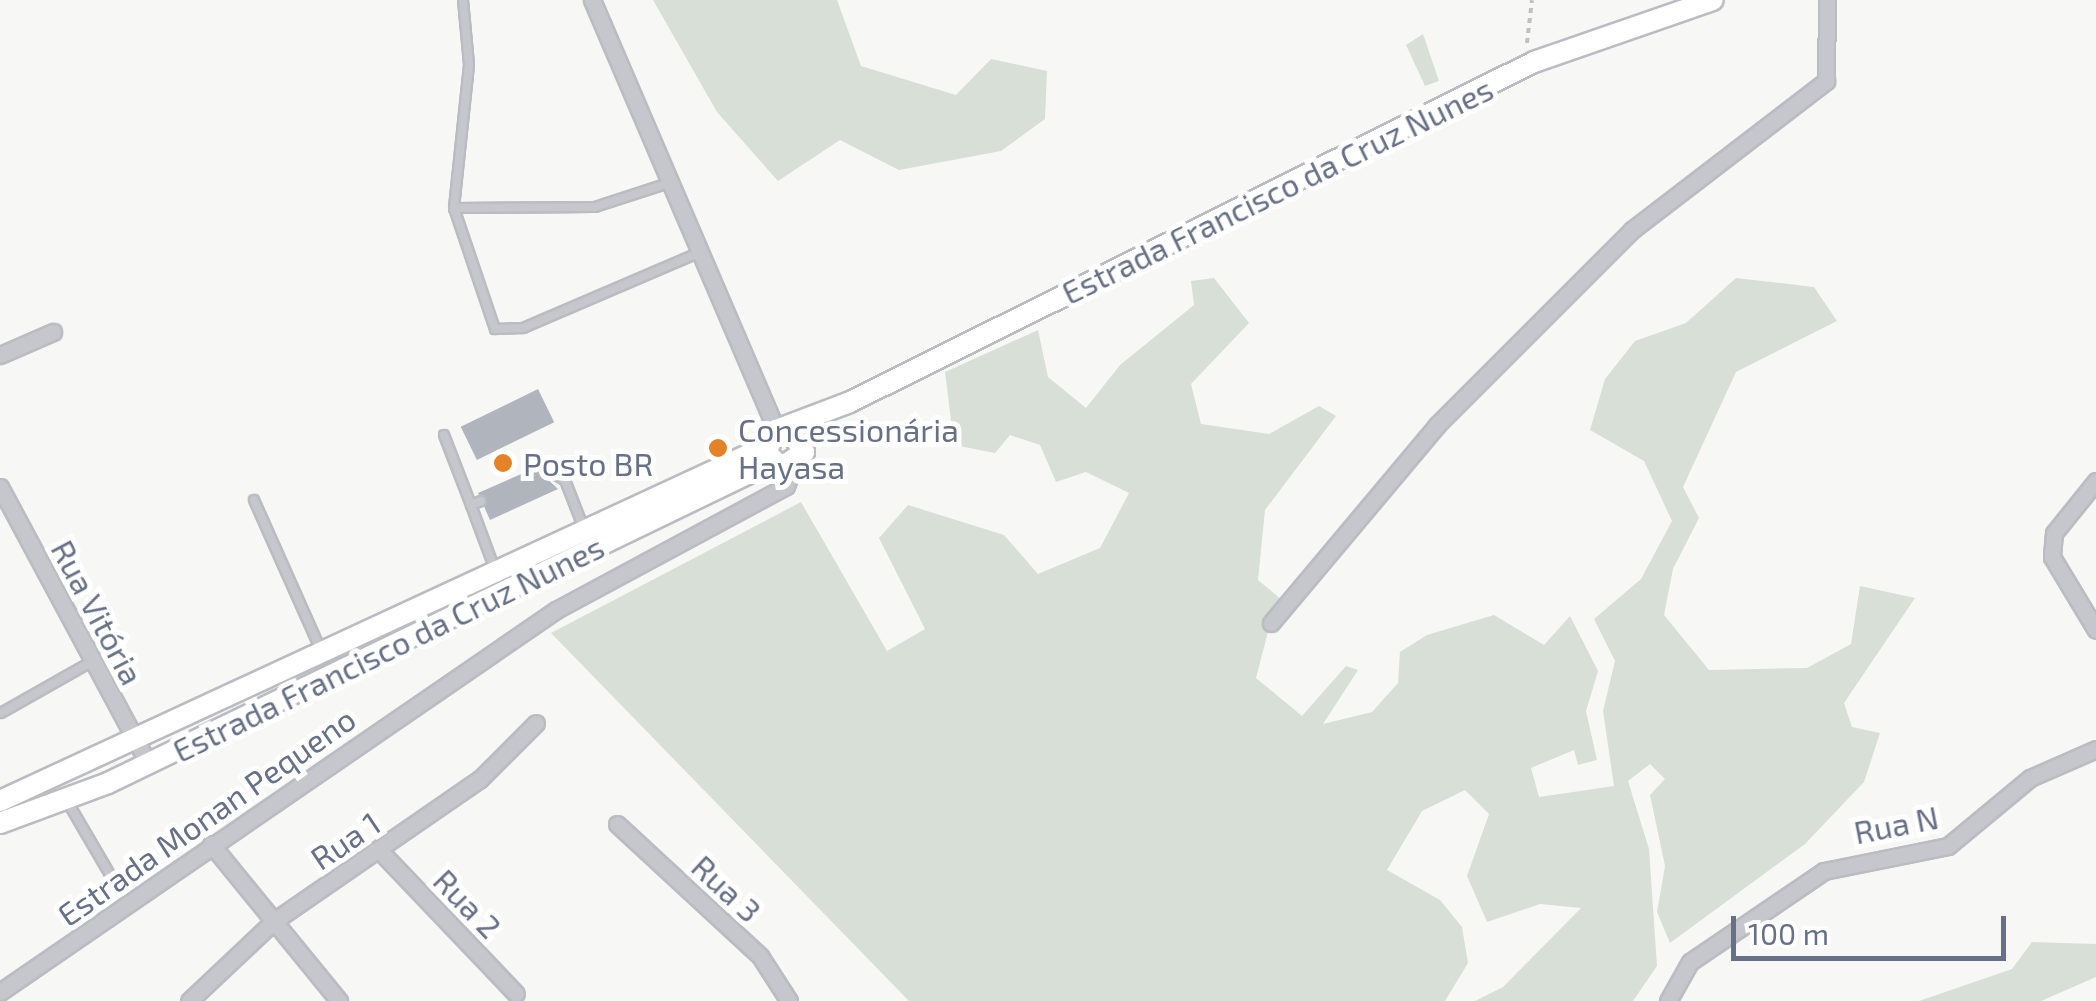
<!DOCTYPE html>
<html>
<head>
<meta charset="utf-8">
<style>
  body { margin:0 }
  #map { position:relative; width:2096px; height:1001px; overflow:hidden; background:#f7f8f5; font-family:"Exo 2",sans-serif }
  div>[style] { position:absolute }
  [style*='--x'] { left:calc(var(--x)*1px); top:calc(var(--y)*1px); width:calc(var(--w)*1px); rotate:calc(var(--a)*1deg) }
  .green>* { inset:0; background:#d7dfd6 }
  .building>* { inset:0; background:#b0b4bd; transform-origin:0 0 }
  .path>* { height:4px; margin-top:-2px; transform-origin:0; background:repeating-linear-gradient(90deg,#bfc0c3 0 5px,transparent 0 10px) }
  .roads { filter:drop-shadow(2px 0 #babcc2) drop-shadow(-2px 0 #babcc2) drop-shadow(0 2px #babcc2) drop-shadow(0 -2px #babcc2) }
  .lane>* { height:8px; margin:-4px; padding:0 4px; transform-origin:4px; border-radius:4px; background:#c5c7cc }
  .street>* { height:15px; margin:-7.5px; padding:0 7.5px; transform-origin:7.5px; border-radius:7.5px; background:#c5c7cc }
  .secondary>* { height:20px; margin:-10px; padding:0 10px; transform-origin:10px; border-radius:10px; background:#fff }
  .dots>* { width:28px; height:28px; translate:-50% -50%; box-sizing:border-box; border:5px solid #fff; border-radius:50% }
  span { translate:-50% -50%; white-space:nowrap; text-align:center; line-height:1.15; -webkit-text-stroke:10px #fff; paint-order:stroke }
  .street-label { font-size:32px; color:#667086 }
  .poi-label { font-size:32px; color:#667086 }
  .left { translate:0 -50%; text-align:left }
  .scale { position:absolute; left:1731px; top:916px; width:275px; height:45px; box-sizing:border-box; border:5px solid #667086; border-top:0; padding-left:12px; font-size:30px; line-height:35px; white-space:nowrap; color:#667086; -webkit-text-stroke:8px #fff; paint-order:stroke }
</style>
</head>
<body>
<div id="map">
  <div class="green">
    <i style="clip-path:polygon(653px 0,837px 0,861px 66px,956px 95px,991px 59px,1047px 71px,1045px 119px,1001px 151px,899px 170px,840px 140px,778px 181px,717px 112px)"></i>
    <i style="clip-path:polygon(1423px 34px,1439px 81px,1425px 86px,1406px 45px)"></i>
    <i style="clip-path:polygon(1214px 278px,1249px 323px,1191px 384px,1201px 424px,1269px 434px,1319px 406px,1336px 416px,1265px 510px,1258px 580px,1292px 608px,1269px 628px,1256px 678px,1302px 716px,1346px 666px,1358px 670px,1323px 724px,1372px 712px,1398px 683px,1400px 652px,1427px 635px,1494px 615px,1544px 645px,1570px 616px,1598px 671px,1586px 711px,1597px 760px,1578px 765px,1574px 750px,1531px 768px,1539px 797px,1614px 786px,1603px 711px,1615px 661px,1594px 619px,1641px 579px,1672px 521px,1644px 461px,1590px 430px,1605px 379px,1635px 341px,1686px 323px,1736px 278px,1814px 287px,1837px 321px,1736px 372px,1683px 487px,1699px 518px,1673px 569px,1664px 615px,1709px 670px,1807px 668px,1851px 644px,1860px 586px,1915px 598px,1844px 703px,1852px 727px,1880px 733px,1864px 782px,1805px 844px,1670px 943px,1657px 912px,1665px 866px,1650px 795px,1665px 779px,1650px 764px,1628px 781px,1649px 849px,1657px 966px,1633px 1001px,1475px 1001px,1503px 987px,1581px 908px,1540px 904px,1487px 922px,1467px 876px,1489px 814px,1465px 790px,1422px 811px,1387px 870px,1440px 900px,1462px 927px,1468px 963px,1445px 1001px,909px 1001px,551px 633px,801px 502px,887px 651px,925px 629px,879px 538px,908px 505px,1004px 535px,1038px 574px,1100px 548px,1129px 493px,1086px 472px,1056px 482px,1040px 445px,1010px 435px,995px 453px,954px 445px,945px 372px,1038px 330px,1048px 377px,1086px 408px,1120px 365px,1194px 305px,1191px 281px)"></i>
    <i style="clip-path:polygon(2032px 942px,2096px 944px,2096px 977px,2041px 1001px,1919px 1001px,2012px 969px)"></i>
  </div>
  <div class="building">
    <i style="left:538px;top:389px;width:37px;height:86px;rotate:64deg"></i>
    <i style="clip-path:polygon(546px 463px,543px 475px,558px 489px,490px 520px,478px 493px)"></i>
  </div>
  <div class="path">
    <i style="--x:1527;--y:43;--w:43;--a:-83.4"></i>
  </div>
  <div class="roads">
    <div class="lane">
      <i style="--x:463;--y:0;--w:65;--a:84.7"></i>
      <i style="--x:469;--y:65;--w:144;--a:96"></i>
      <i style="--x:454;--y:208;--w:128;--a:71.3"></i>
      <i style="--x:495;--y:329;--w:28;--a:-2"></i>
      <i style="--x:523;--y:328;--w:190;--a:-23.2"></i>
      <i style="--x:454;--y:208;--w:141;--a:-0.4"></i>
      <i style="--x:595;--y:207;--w:78;--a:-18"></i>
      <i style="--x:444;--y:435;--w:75;--a:68.9"></i>
      <i style="--x:550;--y:472;--w:17;--a:28"></i>
      <i style="--x:565;--y:480;--w:53;--a:68.8"></i>
      <i style="--x:254;--y:500;--w:167;--a:66"></i>
      <i style="--x:481;--y:501;--w:11;--a:158"></i>
      <i style="--x:471;--y:505;--w:69;--a:69.7"></i>
      <i style="--x:1;--y:713;--w:106;--a:-29.5"></i>
      <i style="--x:67;--y:801;--w:89;--a:59.7"></i>
    </div>
    <div class="street">
      <i style="--x:592;--y:0;--w:468;--a:66.8"></i>
      <i style="--x:0;--y:355;--w:58;--a:-23.5"></i>
      <i style="--x:2096;--y:481;--w:67;--a:128.9"></i>
      <i style="--x:2054;--y:533;--w:24;--a:95"></i>
      <i style="--x:2052;--y:557;--w:85;--a:58.9"></i>
      <i style="--x:0;--y:487;--w:313;--a:61.8"></i>
      <i style="--x:1271;--y:623;--w:258;--a:-50"></i>
      <i style="--x:1437;--y:425;--w:276;--a:-45"></i>
      <i style="--x:1632;--y:230;--w:245;--a:-37.5"></i>
      <i style="--x:1826;--y:81;--w:81;--a:-89.3"></i>
      <i style="--x:617;--y:824;--w:195;--a:42.7"></i>
      <i style="--x:760;--y:956;--w:54;--a:57.2"></i>
      <i style="--x:211;--y:844;--w:203;--a:50.8"></i>
      <i style="--x:380;--y:851;--w:197;--a:46.4"></i>
      <i style="--x:0;--y:992;--w:675;--a:-34.49"></i>
      <i style="--x:556;--y:610;--w:261;--a:-28.3"></i>
      <i style="--x:786;--y:486;--w:22;--a:-69"></i>
      <i style="--x:189;--y:1001;--w:117;--a:-43.3"></i>
      <i style="--x:274;--y:921;--w:250;--a:-34.6"></i>
      <i style="--x:480;--y:779;--w:79;--a:-45"></i>
      <i style="--x:1668;--y:1001;--w:45;--a:-60.6"></i>
      <i style="--x:1690;--y:962;--w:162;--a:-34.2"></i>
      <i style="--x:1824;--y:871;--w:126;--a:-11.4"></i>
      <i style="--x:1948;--y:846;--w:107;--a:-39.7"></i>
      <i style="--x:2030;--y:778;--w:72;--a:-23.7"></i>
    </div>
    <div class="secondary">
      <i style="--x:788;--y:428;--w:29;--a:56"></i>
      <i style="--x:804;--y:452;--w:27;--a:146"></i>
      <i style="--x:782;--y:467;--w:21;--a:-139"></i>
      <i style="--x:766;--y:453;--w:25;--a:-67"></i>
      <i style="--x:776;--y:430;--w:79;--a:-20.7"></i>
      <i style="--x:850;--y:402;--w:764;--a:-26.43"></i>
      <i style="--x:1534;--y:62;--w:189;--a:-19.1"></i>
      <i style="--x:0;--y:801;--w:843;--a:-24.83"></i>
      <i style="--x:0;--y:823;--w:115;--a:-20.3"></i>
      <i style="--x:108;--y:783;--w:738;--a:-25.8"></i>
    </div>
  </div>
  <div class="dots">
    <i style="left:718px;top:448px;background:#e48228"></i>
    <i style="left:503px;top:463px;background:#e48228"></i>
  </div>
  <div class="street-label">
    <span style="left:1277px;top:190px;rotate:-26deg">Estrada Francisco da Cruz Nunes</span>
    <span style="left:98px;top:612px;rotate:62deg">Rua Vitória</span>
    <span style="left:388px;top:648px;rotate:-26deg">Estrada Francisco da Cruz Nunes</span>
    <span style="left:206px;top:816px;rotate:-35deg">Estrada Monan Pequeno</span>
    <span style="left:1896px;top:824px;rotate:-11deg">Rua N</span>
    <span style="left:345px;top:840px;rotate:-34deg">Rua 1</span>
    <span style="left:727px;top:888px;rotate:43deg">Rua 3</span>
    <span style="left:468px;top:903px;rotate:46deg">Rua 2</span>
  </div>
  <div class="poi-label">
    <span class="left" style="left:738px;top:448px">Concessionária<br>Hayasa</span>
    <span class="left" style="left:523px;top:463px">Posto BR</span>
  </div>
  <div class="scale">100 m</div>
</div>
</body>
</html>
